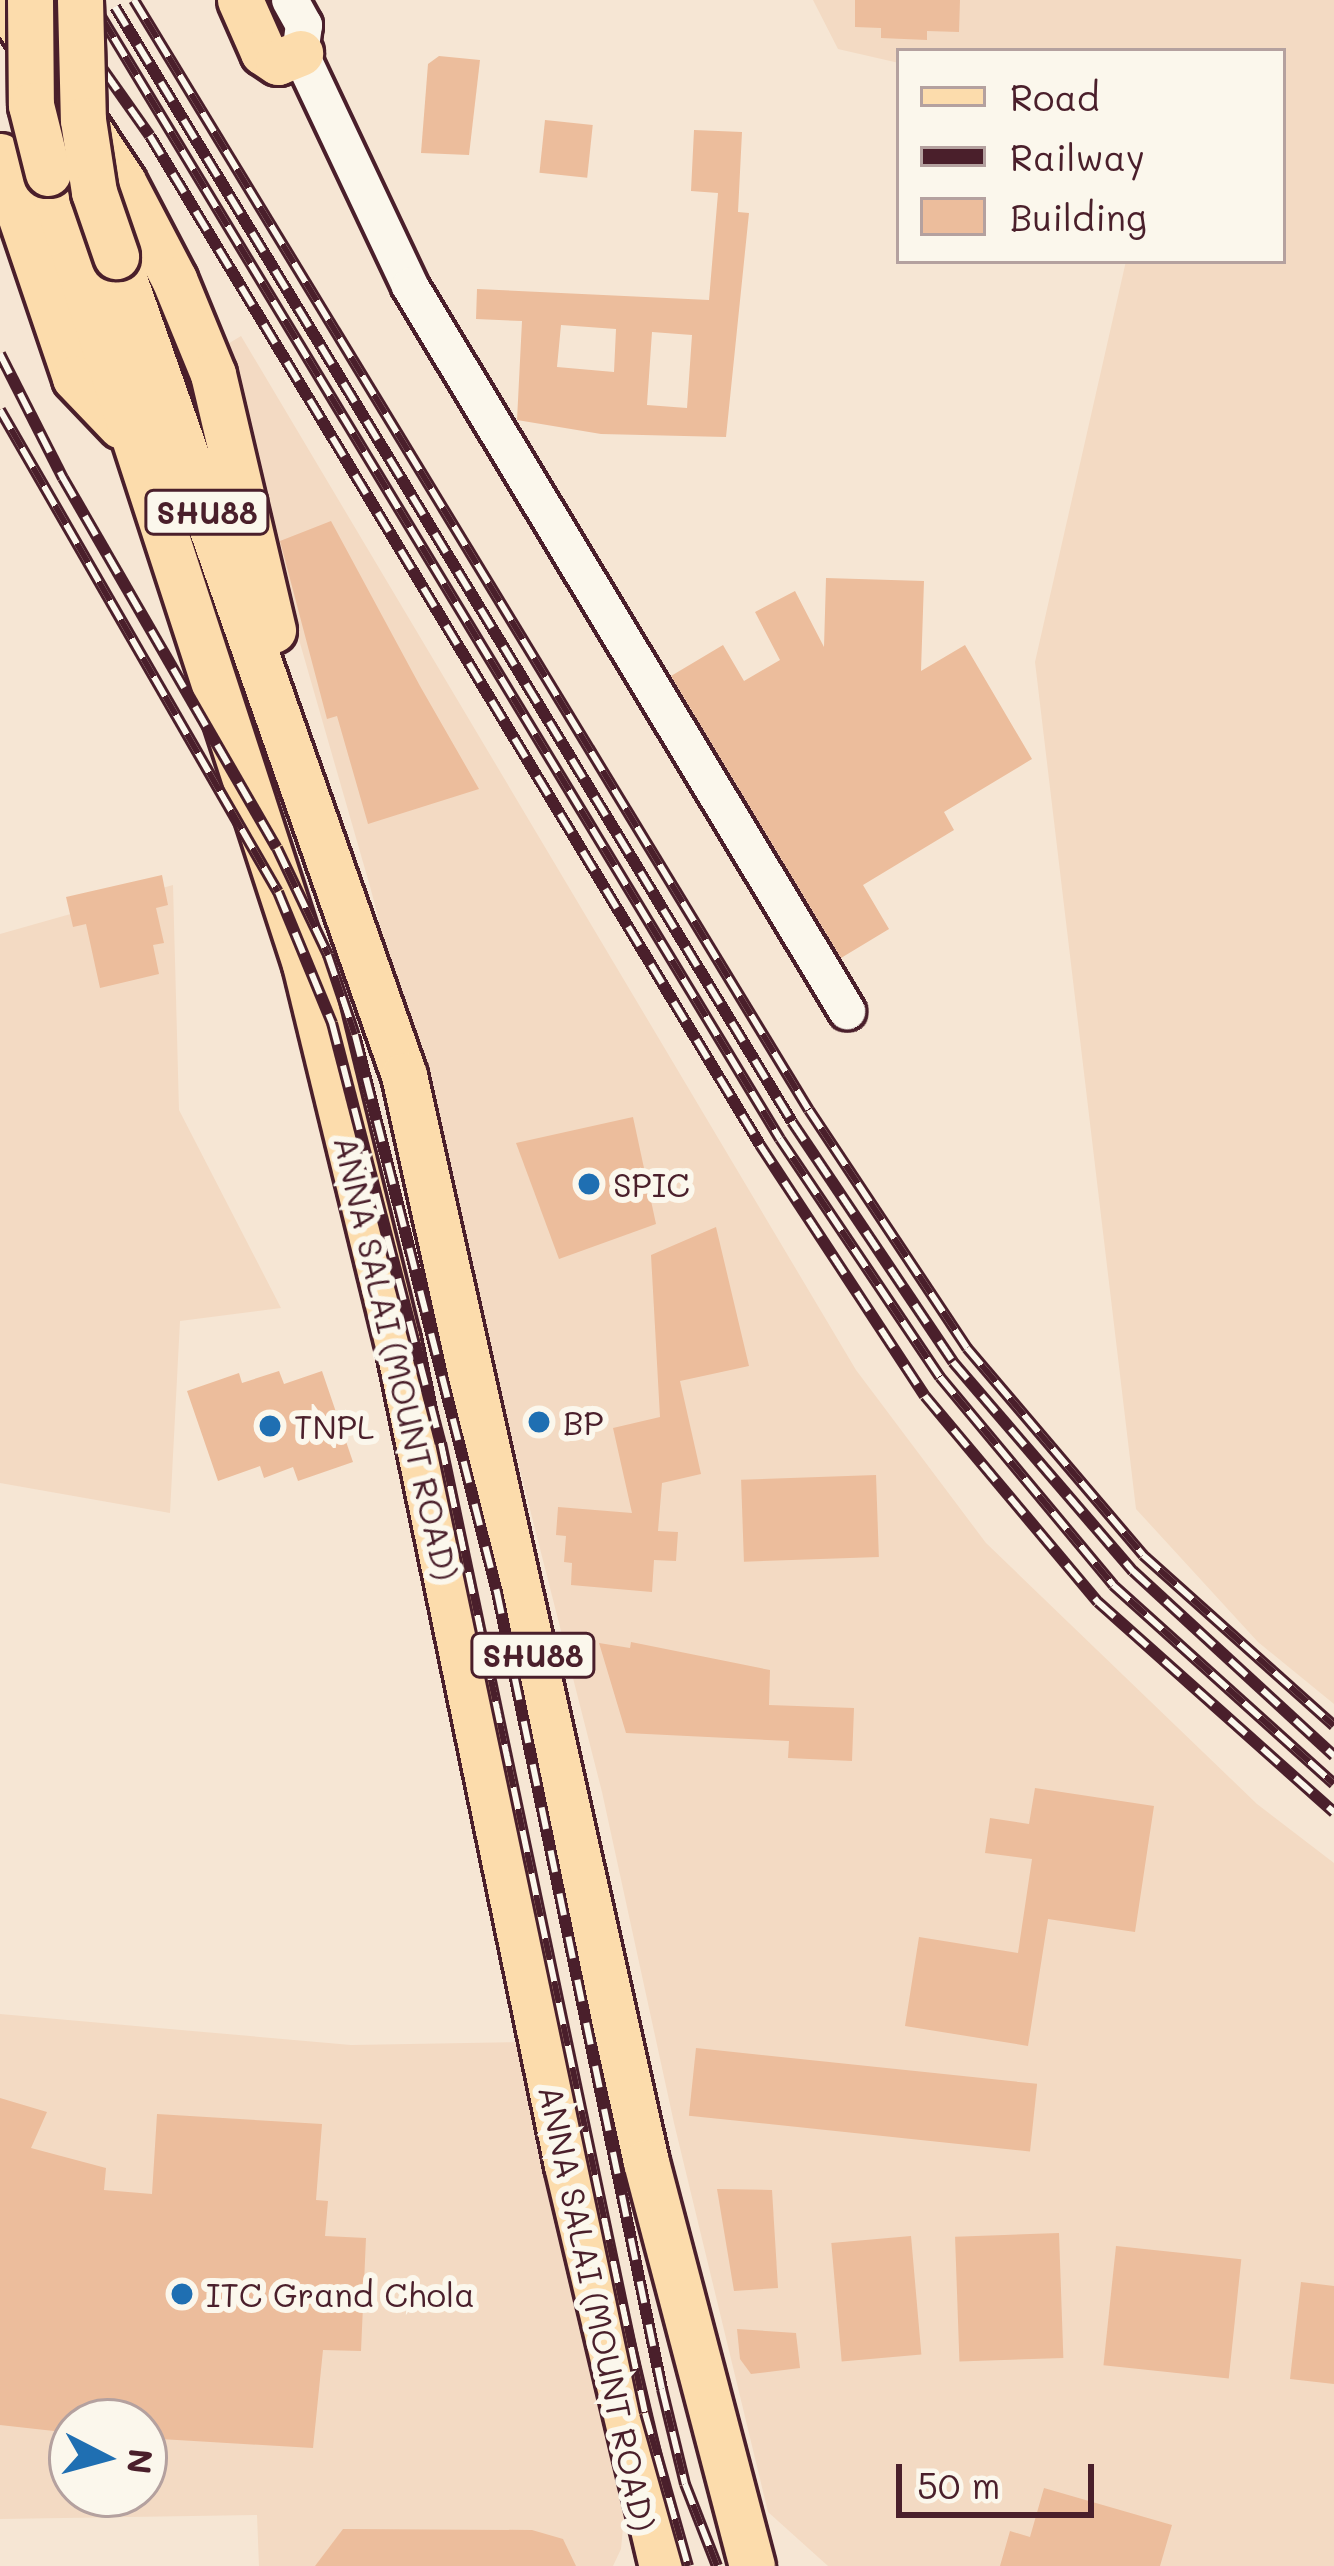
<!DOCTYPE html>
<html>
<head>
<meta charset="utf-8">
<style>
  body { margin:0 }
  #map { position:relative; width:1334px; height:2566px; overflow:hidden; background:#f6e6d4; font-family:Mali,sans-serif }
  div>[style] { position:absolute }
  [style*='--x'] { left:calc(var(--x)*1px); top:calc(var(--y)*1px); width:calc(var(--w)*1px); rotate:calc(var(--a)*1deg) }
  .built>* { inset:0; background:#f3dac3 }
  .building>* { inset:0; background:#ecbd9c; transform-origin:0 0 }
  .roads { filter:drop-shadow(3px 0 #4a1f2b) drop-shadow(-3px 0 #4a1f2b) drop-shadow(0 3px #4a1f2b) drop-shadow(0 -3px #4a1f2b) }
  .minor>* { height:36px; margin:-18px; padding:0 18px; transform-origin:18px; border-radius:18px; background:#fbf7ec }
  .major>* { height:45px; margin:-22.5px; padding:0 22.5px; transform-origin:22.5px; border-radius:22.5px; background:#fcdcac }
  .rail>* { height:12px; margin-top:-6px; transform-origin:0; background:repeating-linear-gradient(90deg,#fbf7ec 0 22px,#4a1f2b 0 44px); box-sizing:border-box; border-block:3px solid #4a1f2b }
  .bridges { filter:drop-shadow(3px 0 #4a1f2b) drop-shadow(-3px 0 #4a1f2b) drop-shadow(0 3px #4a1f2b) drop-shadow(0 -3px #4a1f2b) }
  .major-bridge>* { height:45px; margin:-22.5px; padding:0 22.5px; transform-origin:22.5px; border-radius:22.5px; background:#fcdcac }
  .dots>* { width:33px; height:33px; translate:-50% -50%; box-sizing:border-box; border:6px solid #fbf7ec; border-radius:50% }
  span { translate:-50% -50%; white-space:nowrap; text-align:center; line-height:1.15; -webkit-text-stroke:12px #fbf7ec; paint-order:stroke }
  .shield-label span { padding:3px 9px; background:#fbf7ec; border:3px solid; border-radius:9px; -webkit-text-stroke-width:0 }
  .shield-label { font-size:30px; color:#4a1f2b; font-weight:700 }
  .poi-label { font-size:33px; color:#4a1f2b }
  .left { translate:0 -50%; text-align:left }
  .street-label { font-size:33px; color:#4a1f2b }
  .legend { position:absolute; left:896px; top:48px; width:390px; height:216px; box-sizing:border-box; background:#fbf7ec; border:3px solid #b4a19f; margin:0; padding:15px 21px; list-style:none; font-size:36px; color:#4a1f2b }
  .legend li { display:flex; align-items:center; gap:24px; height:60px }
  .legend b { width:60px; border:3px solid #b4a19f }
  .north { position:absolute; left:48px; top:2398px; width:120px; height:120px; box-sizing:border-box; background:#fbf7ec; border:3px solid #b4a19f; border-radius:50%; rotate:96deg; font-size:33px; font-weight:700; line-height:48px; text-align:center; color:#4a1f2b }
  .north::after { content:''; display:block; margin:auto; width:42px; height:54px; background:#1f6fb2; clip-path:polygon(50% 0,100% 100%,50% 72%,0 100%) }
  .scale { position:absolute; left:896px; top:2464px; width:198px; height:54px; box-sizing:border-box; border:6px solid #4a1f2b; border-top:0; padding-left:15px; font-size:36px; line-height:42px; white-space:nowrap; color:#4a1f2b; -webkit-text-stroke:9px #fbf7ec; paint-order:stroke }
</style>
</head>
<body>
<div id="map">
  <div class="built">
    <i style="clip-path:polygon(813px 0,1334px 0,1334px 1704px,1258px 1642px,1136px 1509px,1035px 662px,1126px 261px,1283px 261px,1283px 51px,899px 51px,899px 63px,838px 49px)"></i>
    <i style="clip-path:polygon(241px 336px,856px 1370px,986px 1543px,1257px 1804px,1334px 1863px,1334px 2566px,828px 2566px,768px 2512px,674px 2123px,602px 1792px,468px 1266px,371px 890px,216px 351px)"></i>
    <i style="clip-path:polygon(173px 885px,179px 1110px,281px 1308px,180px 1321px,170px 1513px,0 1483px,0 934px)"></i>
    <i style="clip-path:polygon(evenodd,0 2014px,351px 2045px,524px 2042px,624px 2517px,621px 2549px,613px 2566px,259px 2566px,257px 2515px,0 2519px,0 2014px,72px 2422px,144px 2422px,144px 2494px,72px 2494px,72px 2422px)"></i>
  </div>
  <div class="building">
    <i style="clip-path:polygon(855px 0,960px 0,959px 32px,927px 31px,927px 40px,881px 38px,881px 28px,855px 27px)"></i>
    <i style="clip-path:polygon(439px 56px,480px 60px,469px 155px,421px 153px,428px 64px)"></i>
    <i style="left:545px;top:120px;width:48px;height:53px;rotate:6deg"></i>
    <i style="clip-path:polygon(evenodd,694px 130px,742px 132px,738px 212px,749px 213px,726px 437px,601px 434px,517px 420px,522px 321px,476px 319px,477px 289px,709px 300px,718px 193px,691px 191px,694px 130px,561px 325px,616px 329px,614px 372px,557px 367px,561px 325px,694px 130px,652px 332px,692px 335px,687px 408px,647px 405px,652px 332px)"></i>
    <i style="clip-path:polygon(331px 521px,420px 686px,479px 789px,368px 824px,337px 716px,327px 719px,280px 541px)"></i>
    <i style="clip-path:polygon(826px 578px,924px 581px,921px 671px,965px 645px,1032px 759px,944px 812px,954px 830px,863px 885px,889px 929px,841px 958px,671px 676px,723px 645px,744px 681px,780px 660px,755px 612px,795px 591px,824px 647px)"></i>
    <i style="clip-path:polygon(162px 875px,168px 905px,156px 908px,164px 943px,153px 945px,159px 974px,100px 988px,86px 924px,73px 927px,66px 897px)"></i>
    <i style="clip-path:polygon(633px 1117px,656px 1224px,559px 1259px,516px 1143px)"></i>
    <i style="clip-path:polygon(716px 1227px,749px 1366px,680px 1381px,701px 1474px,662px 1483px,658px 1531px,678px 1532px,676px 1561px,654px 1560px,652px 1592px,571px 1585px,572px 1563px,564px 1562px,566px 1536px,556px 1535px,558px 1507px,632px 1513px,613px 1428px,660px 1417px,651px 1255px)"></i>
    <i style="clip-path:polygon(279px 1371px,284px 1384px,322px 1371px,353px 1462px,298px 1481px,293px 1467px,264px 1478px,260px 1466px,218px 1481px,187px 1391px,239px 1373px,242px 1383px)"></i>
    <i style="left:876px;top:1475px;width:82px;height:135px;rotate:88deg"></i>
    <i style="clip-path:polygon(631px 1642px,770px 1670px,769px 1705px,854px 1708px,852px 1761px,788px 1758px,789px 1741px,626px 1733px,599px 1643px,630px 1648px)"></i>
    <i style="clip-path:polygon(1035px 1788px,1154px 1806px,1135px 1932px,1048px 1919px,1028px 2046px,905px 2026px,919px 1937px,1018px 1953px,1032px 1859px,985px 1853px,990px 1818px,1029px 1824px)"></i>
    <i style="left:696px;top:2048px;width:343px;height:68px;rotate:6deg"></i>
    <i style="clip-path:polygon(0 2098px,47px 2112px,31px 2148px,106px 2168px,104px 2190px,152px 2194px,157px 2114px,322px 2124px,316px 2200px,328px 2201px,325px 2236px,366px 2238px,361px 2351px,323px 2350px,313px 2448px,144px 2438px,144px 2422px,72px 2422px,72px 2433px,0 2425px)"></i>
    <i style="clip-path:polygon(717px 2189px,772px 2190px,778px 2288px,734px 2291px)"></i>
    <i style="left:1059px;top:2233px;width:125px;height:104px;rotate:88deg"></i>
    <i style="left:911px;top:2236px;width:119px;height:80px;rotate:85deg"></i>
    <i style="left:1116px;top:2246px;width:126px;height:120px;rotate:6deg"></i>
    <i style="clip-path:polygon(1301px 2282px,1334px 2286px,1334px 2384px,1290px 2379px)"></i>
    <i style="clip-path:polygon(737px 2329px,796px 2333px,800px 2368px,751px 2374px,740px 2359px)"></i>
    <i style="clip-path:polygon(1044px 2488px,1172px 2525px,1160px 2566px,1000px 2566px,1010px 2531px,1030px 2537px)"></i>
    <i style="clip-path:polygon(343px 2529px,532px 2530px,563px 2539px,576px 2566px,315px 2566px)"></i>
  </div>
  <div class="roads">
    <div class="minor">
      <i style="--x:290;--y:0;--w:29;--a:61"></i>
      <i style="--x:304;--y:25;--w:28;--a:98"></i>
      <i style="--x:300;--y:53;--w:258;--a:64.7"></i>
      <i style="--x:410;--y:286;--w:847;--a:58.92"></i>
    </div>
    <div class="major">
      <i style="--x:3;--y:0;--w:218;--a:56.6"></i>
      <i style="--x:123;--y:182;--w:110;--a:62.3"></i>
      <i style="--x:174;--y:279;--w:103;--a:67.7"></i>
      <i style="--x:213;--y:374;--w:263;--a:76.8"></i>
      <i style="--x:240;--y:0;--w:57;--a:66.1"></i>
      <i style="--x:263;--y:52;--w:18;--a:34"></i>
      <i style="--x:278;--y:62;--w:24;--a:-22"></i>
      <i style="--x:0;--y:156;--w:234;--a:71.3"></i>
      <i style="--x:75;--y:378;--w:66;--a:46.2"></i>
      <i style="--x:48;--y:173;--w:832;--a:72"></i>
      <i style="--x:305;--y:964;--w:387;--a:76.3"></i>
      <i style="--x:397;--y:1340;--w:842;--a:78.36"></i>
      <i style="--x:567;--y:2165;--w:412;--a:76.7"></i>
      <i style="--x:116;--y:256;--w:868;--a:70.63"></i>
      <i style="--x:404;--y:1075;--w:1114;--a:77.45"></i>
      <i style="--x:646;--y:2162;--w:418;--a:75.3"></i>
    </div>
  </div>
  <div class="rail">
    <i style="--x:54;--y:0;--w:166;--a:54.8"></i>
    <i style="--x:150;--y:136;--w:1179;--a:58.84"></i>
    <i style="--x:760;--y:1145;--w:300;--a:56.7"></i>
    <i style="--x:925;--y:1396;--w:269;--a:50"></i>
    <i style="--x:1098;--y:1602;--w:316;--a:41.7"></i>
    <i style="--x:91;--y:0;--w:1331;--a:58.83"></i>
    <i style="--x:780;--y:1139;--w:287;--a:56.1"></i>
    <i style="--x:940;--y:1377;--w:271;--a:50.2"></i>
    <i style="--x:1113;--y:1585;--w:297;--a:42"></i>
    <i style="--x:134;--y:0;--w:1299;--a:58.7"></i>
    <i style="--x:809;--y:1110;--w:286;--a:56.4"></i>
    <i style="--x:967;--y:1348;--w:272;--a:49.6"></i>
    <i style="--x:1143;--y:1555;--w:256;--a:41.8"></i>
    <i style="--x:115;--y:7;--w:1304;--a:58.73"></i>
    <i style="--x:792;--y:1122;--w:289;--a:56.1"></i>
    <i style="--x:953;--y:1362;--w:276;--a:49.3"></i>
    <i style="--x:1133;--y:1571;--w:273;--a:42.6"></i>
    <i style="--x:0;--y:354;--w:139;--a:63.1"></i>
    <i style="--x:63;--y:478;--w:427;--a:60"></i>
    <i style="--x:277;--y:848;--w:119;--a:64.5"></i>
    <i style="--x:328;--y:955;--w:84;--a:71.4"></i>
    <i style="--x:355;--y:1035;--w:575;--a:75.7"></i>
    <i style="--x:497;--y:1592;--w:814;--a:78.3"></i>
    <i style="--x:662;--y:2389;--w:98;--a:76.4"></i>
    <i style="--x:685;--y:2484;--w:88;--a:68.7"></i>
    <i style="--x:0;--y:410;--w:556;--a:60.03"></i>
    <i style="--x:278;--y:892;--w:142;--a:67.6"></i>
    <i style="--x:332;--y:1023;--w:434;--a:75.5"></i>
    <i style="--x:441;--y:1443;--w:991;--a:78.12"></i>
    <i style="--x:645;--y:2413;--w:159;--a:74.3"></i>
  </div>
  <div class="bridges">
    <div class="major-bridge">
      <i style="--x:30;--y:0;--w:105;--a:89.5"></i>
      <i style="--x:31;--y:105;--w:70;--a:76"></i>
      <i style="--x:80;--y:0;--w:120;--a:88.6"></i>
      <i style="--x:83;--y:120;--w:73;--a:81.3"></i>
      <i style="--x:94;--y:192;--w:68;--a:71"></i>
    </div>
  </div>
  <div class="dots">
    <i style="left:589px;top:1184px;background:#1f6fb2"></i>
    <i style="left:539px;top:1422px;background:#1f6fb2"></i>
    <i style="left:270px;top:1426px;background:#1f6fb2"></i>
    <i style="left:182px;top:2294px;background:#1f6fb2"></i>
  </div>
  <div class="shield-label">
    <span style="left:207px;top:512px">SHU88</span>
    <span style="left:533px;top:1655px">SHU88</span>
  </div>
  <div class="poi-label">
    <span class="left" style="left:613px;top:1184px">SPIC</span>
    <span class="left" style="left:563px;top:1422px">BP</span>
    <span class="left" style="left:294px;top:1426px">TNPL</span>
    <span class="left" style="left:206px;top:2294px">ITC Grand Chola</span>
  </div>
  <div class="street-label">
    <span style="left:397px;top:1358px;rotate:77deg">ANNA SALAI (MOUNT ROAD)</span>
    <span style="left:598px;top:2308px;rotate:78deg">ANNA SALAI (MOUNT ROAD)</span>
  </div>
  <ul class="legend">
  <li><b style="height:15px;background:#fcdcac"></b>Road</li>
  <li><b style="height:15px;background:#4a1f2b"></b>Railway</li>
  <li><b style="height:33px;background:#ecbd9c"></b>Building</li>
  </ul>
  <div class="north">N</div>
  <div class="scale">50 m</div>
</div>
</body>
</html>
